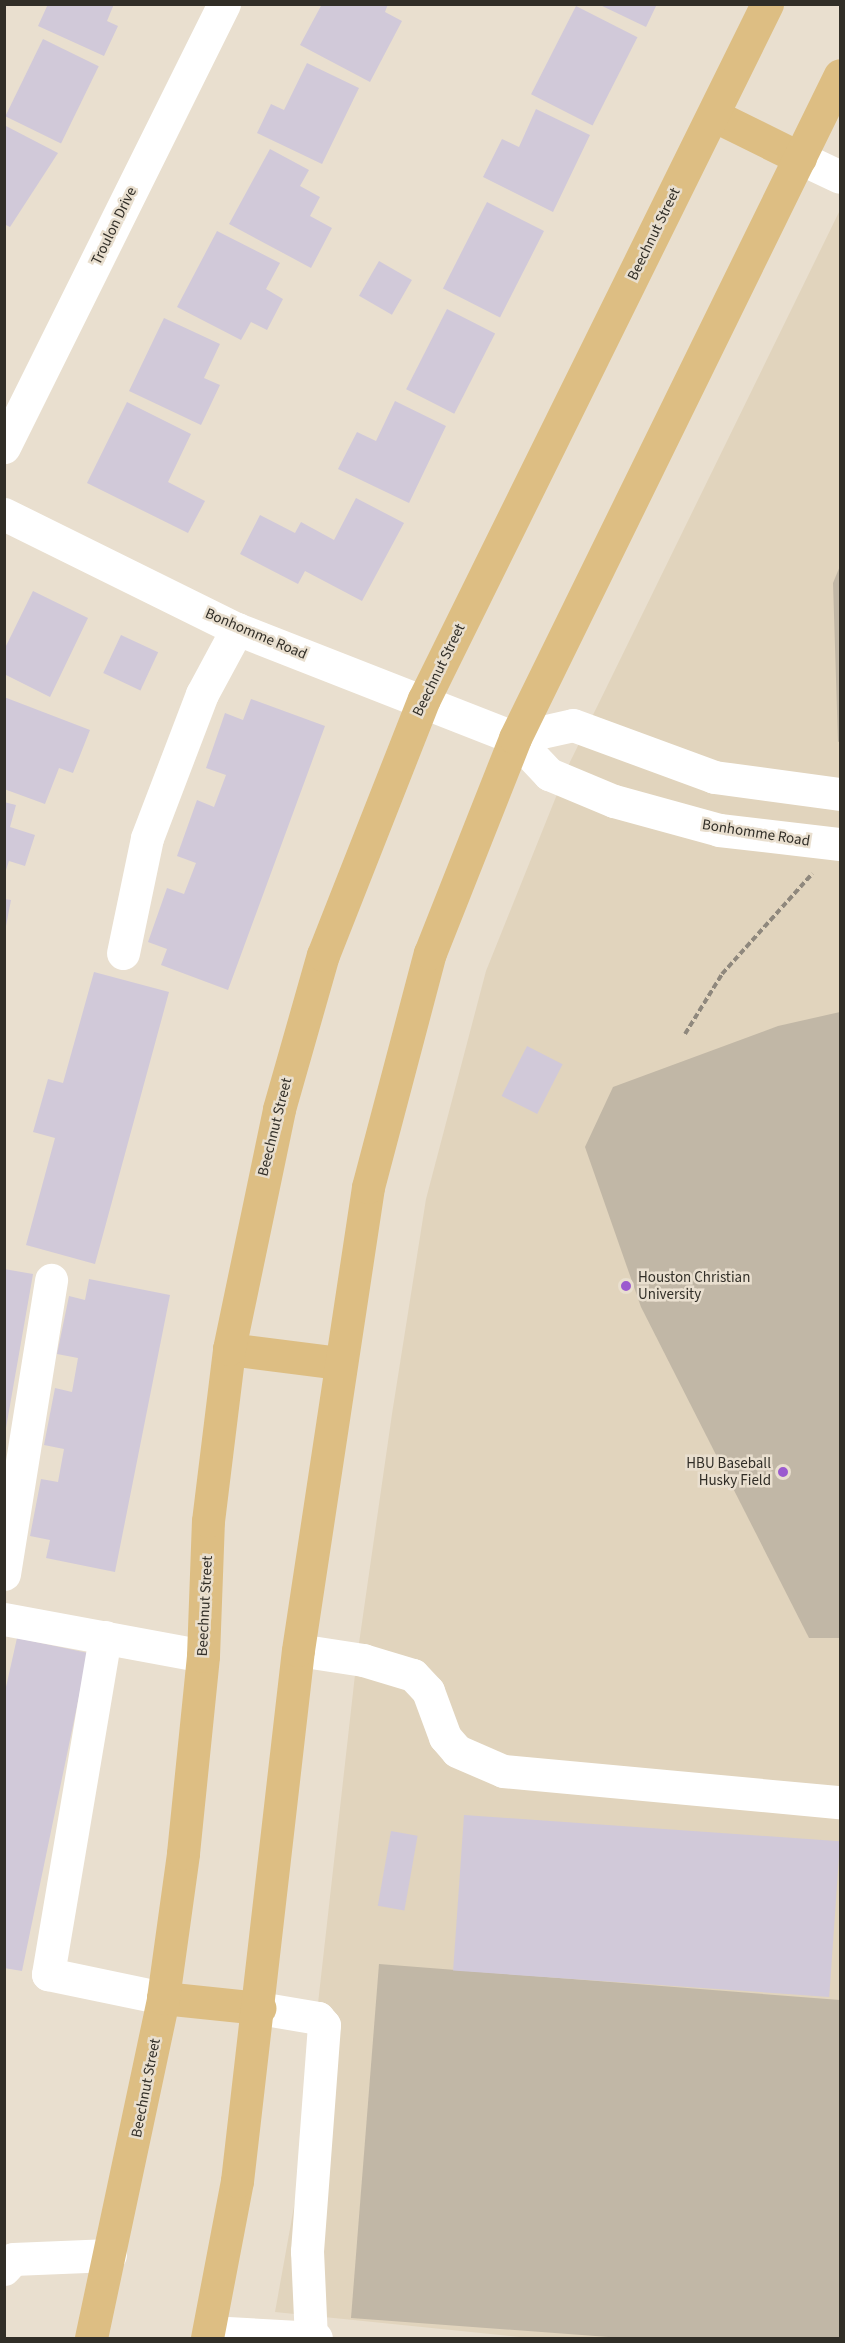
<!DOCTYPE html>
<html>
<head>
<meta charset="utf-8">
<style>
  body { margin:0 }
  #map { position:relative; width:845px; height:2343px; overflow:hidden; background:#e9dfcf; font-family:"Source Sans 3",sans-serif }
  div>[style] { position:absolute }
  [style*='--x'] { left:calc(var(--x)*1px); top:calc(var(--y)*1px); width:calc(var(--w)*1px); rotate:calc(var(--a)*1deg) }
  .built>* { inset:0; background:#e1d4bd }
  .green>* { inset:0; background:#c1b7a6 }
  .building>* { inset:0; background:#d1c9d9; transform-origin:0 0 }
  .path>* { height:4px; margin-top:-2px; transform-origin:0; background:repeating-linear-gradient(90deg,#8f887d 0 6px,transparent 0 9px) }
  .minor>* { height:33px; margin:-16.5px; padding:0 16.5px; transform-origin:16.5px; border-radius:16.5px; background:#fff }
  .major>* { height:33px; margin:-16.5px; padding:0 16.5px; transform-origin:16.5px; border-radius:16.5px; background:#ddbe83 }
  .dots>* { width:16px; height:16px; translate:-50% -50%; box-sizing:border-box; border:3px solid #e9dfcf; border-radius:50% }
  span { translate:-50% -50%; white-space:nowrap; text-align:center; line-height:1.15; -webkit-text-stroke:5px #e9dfcf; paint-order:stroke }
  .street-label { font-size:15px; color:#312e27 }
  .poi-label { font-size:15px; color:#312e27 }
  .left { translate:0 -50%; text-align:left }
  .right { translate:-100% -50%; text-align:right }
  .frame { position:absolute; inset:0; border:6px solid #312e27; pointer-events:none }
</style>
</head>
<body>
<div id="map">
  <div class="built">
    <i style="clip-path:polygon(840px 210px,840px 2338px,529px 2338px,275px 2312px,297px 2190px,357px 1657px,392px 1414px,426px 1199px,486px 971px,570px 762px)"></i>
  </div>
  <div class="green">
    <i style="clip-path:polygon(840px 566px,840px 741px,838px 742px,833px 583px)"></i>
    <i style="clip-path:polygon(840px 1012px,840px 1638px,809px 1638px,641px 1307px,585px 1147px,613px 1087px,778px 1026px)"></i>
    <i style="clip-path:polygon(379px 1964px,840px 2000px,840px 2338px,622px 2338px,351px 2318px)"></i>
  </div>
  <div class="building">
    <i style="clip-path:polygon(48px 4px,114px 4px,107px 21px,118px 26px,104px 56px,38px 26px)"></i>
    <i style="clip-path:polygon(322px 4px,388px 4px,385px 12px,402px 21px,370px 82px,300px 45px)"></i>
    <i style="clip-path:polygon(598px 4px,657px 4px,646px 27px)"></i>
    <i style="left:576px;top:6px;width:69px;height:99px;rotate:27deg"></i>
    <i style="left:43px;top:39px;width:62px;height:86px;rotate:26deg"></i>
    <i style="clip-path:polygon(307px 63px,359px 88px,322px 164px,257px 133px,271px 104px,284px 110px)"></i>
    <i style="clip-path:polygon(536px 109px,590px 135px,553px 212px,483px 177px,502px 139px,519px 147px)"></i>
    <i style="clip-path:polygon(4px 125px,58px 153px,10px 227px,4px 224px)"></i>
    <i style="clip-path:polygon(270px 149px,309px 170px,300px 186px,320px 197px,310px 216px,332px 228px,311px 268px,229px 224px)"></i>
    <i style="left:487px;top:202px;width:64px;height:97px;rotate:27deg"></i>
    <i style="clip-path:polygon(217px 231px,280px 263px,266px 289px,283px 299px,267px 330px,251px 322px,241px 340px,177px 307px)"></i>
    <i style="left:379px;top:261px;width:38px;height:40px;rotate:30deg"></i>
    <i style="left:447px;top:309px;width:54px;height:90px;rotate:27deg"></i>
    <i style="clip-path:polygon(164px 318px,220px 344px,204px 378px,220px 385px,201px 425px,129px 391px)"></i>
    <i style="clip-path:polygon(395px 401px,446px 426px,409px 503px,338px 469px,357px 432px,376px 441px)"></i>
    <i style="clip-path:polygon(127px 402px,191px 434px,168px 482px,205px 501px,188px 533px,87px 483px)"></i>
    <i style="clip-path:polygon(356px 498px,404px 523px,362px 601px,305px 571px,298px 584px,240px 554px,260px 515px,295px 533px,301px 522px,334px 540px)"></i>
    <i style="clip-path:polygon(33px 591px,88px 618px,50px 697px,4px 674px,4px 650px)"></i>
    <i style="left:121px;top:635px;width:41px;height:42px;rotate:25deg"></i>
    <i style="clip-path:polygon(4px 697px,90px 730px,73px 773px,59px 768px,45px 804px,4px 789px)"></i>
    <i style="clip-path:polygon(251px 699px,325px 726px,228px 990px,161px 965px,167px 949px,148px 942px,167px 888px,184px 894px,196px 863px,177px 856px,197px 800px,214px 807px,226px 775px,206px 768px,225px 713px,243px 720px)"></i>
    <i style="clip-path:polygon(4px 802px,16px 805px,10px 827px,35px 835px,25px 866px,9px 861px,5px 873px)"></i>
    <i style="clip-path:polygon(4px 899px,11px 900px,6px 926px,4px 925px)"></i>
    <i style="clip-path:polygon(94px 972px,169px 992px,95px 1264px,26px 1245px,55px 1138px,33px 1132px,48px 1079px,63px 1083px)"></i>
    <i style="left:527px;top:1046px;width:40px;height:56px;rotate:27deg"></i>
    <i style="clip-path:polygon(4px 1269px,33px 1274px,6px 1428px,4px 1428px)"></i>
    <i style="clip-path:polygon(89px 1279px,170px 1295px,115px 1572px,46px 1558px,50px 1540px,30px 1536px,41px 1479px,58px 1482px,64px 1449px,44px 1445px,55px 1388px,72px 1392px,78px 1358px,57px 1354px,69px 1296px,85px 1300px)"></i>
    <i style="clip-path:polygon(17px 1638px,88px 1653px,22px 1971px,4px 1968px,4px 1696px)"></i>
    <i style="left:464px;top:1815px;width:377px;height:156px;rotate:4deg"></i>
    <i style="left:391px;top:1831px;width:27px;height:76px;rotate:10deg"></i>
  </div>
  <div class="path">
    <i style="--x:685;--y:1034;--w:70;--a:-58.3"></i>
    <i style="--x:722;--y:974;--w:135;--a:-48"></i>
  </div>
  <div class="minor">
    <i style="--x:800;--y:158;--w:44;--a:25.4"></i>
    <i style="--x:4;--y:447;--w:495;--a:-63.6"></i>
    <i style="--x:4;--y:514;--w:260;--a:26.3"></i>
    <i style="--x:237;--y:629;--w:299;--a:21.4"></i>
    <i style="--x:515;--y:738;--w:50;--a:46.6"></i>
    <i style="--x:549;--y:774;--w:70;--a:22.6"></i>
    <i style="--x:614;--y:801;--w:109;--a:15.4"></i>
    <i style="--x:719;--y:830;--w:122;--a:6.6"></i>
    <i style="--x:515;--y:738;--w:59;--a:-12.6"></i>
    <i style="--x:573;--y:725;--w:150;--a:20.2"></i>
    <i style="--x:714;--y:777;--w:127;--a:7.7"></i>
    <i style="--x:123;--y:953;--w:117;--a:-78.2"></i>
    <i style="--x:147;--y:838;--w:154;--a:-69.1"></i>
    <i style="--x:202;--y:694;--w:74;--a:-61.7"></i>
    <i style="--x:4;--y:1574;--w:298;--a:-80.9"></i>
    <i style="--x:4;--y:1619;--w:202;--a:10.5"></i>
    <i style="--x:105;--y:1637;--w:342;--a:99.6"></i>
    <i style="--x:48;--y:1974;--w:117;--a:11.8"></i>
    <i style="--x:298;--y:1650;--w:66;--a:8.7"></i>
    <i style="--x:363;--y:1660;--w:52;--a:16.7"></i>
    <i style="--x:413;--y:1675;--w:22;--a:47"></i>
    <i style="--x:428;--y:1691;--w:49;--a:69.7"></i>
    <i style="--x:445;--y:1737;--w:18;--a:49"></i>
    <i style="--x:457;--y:1751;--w:50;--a:23.5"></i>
    <i style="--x:503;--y:1771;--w:338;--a:5.3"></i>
    <i style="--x:259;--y:2008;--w:60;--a:9.6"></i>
    <i style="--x:318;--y:2018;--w:9;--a:49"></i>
    <i style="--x:324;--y:2025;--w:227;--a:94.3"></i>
    <i style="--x:307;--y:2251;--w:87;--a:87.4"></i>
    <i style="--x:4;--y:2269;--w:13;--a:-48"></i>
    <i style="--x:13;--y:2259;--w:97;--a:-2.4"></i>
    <i style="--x:209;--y:2332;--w:107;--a:3.2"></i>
  </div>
  <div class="major">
    <i style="--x:713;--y:115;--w:97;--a:26.3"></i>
    <i style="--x:229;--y:1349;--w:112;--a:7.2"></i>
    <i style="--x:163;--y:1998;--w:97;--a:5.9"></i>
    <i style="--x:91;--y:2338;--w:348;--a:-78"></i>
    <i style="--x:163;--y:1998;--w:146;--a:-82.1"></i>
    <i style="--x:183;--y:1853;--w:198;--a:-84.2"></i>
    <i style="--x:203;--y:1656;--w:135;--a:-87.9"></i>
    <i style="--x:208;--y:1521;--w:173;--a:-83"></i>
    <i style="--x:229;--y:1349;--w:245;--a:-78.2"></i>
    <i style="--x:279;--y:1109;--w:160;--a:-74.1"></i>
    <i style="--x:323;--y:955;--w:275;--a:-68.5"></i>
    <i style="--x:424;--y:699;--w:775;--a:-63.73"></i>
    <i style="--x:207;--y:2338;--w:160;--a:-79.2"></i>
    <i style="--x:237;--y:2181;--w:534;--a:-83.45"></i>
    <i style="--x:298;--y:1650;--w:468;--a:-81.4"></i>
    <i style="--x:368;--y:1187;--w:242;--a:-75.2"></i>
    <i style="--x:430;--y:953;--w:231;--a:-68.4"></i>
    <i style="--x:515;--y:738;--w:738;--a:-63.89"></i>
  </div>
  <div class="dots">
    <i style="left:626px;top:1286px;background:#9b5acf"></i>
    <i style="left:783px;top:1472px;background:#9b5acf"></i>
  </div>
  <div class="street-label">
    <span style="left:114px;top:226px;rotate:-64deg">Troulon Drive</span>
    <span style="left:654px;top:234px;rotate:-64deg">Beechnut Street</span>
    <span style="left:256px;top:634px;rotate:23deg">Bonhomme Road</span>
    <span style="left:439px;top:670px;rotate:-64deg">Beechnut Street</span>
    <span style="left:756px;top:833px;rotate:9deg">Bonhomme Road</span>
    <span style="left:275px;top:1127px;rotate:-76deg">Beechnut Street</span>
    <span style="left:205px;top:1606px;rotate:-87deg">Beechnut Street</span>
    <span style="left:146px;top:2088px;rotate:-79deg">Beechnut Street</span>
  </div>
  <div class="poi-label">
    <span class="left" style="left:638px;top:1286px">Houston Christian<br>University</span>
    <span class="right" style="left:771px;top:1472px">HBU Baseball<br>Husky Field</span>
  </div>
  <div class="frame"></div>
</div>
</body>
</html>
